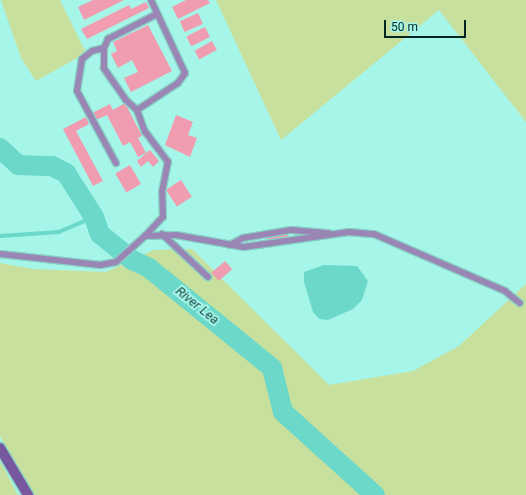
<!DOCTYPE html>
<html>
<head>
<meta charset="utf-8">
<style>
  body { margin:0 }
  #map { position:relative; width:526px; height:495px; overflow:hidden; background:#a6f5e9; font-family:Roboto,sans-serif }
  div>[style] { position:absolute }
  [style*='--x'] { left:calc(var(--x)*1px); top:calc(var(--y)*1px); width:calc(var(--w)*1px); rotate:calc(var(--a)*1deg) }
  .green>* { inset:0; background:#c8e09d }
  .water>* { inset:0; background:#6bd8c9 }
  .stream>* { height:3.5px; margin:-1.75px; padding:0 1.75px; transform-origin:1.75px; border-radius:1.75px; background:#6bd8c9 }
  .river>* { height:20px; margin:-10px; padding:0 10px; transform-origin:10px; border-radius:10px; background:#6bd8c9 }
  .building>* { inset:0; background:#f19db1; transform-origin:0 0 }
  .roads { filter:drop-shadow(1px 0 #88d0c5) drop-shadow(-1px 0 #88d0c5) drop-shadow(0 1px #88d0c5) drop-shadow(0 -1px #88d0c5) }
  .lane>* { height:6px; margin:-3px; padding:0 3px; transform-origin:3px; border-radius:3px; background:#9a86b5 }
  .secondary>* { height:10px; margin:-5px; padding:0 5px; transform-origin:5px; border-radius:5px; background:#77579d }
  span { translate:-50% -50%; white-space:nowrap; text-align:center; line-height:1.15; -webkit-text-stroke:4px #a6f5e9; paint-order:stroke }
  .water-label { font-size:13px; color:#1b4c46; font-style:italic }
  .scale { position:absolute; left:384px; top:20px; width:82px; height:18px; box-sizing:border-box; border:2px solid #022521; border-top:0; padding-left:5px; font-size:12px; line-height:14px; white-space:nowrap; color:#022521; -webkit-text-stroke:3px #a6f5e9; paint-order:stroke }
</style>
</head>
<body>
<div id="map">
  <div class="green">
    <i style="clip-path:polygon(1px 0,60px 0,86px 53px,36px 81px,21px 58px)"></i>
    <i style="clip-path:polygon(216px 0,526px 0,526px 122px,439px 10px,281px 140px)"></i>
    <i style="clip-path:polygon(192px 249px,329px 385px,413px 371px,459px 346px,526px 284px,526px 495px,33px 495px,0 436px,0 263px,32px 269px,106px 272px,154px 250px)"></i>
    <i style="clip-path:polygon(0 461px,18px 495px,0 495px)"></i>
  </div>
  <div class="water">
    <i style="clip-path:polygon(324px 265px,357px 266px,368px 281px,362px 300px,353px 309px,328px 320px,319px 319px,313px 312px,304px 282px,304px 272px)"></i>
  </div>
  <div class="stream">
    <i style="--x:0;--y:236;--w:59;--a:-3.9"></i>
    <i style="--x:59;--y:232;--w:38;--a:-23"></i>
  </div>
  <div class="river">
    <i style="--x:0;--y:148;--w:25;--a:43"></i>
    <i style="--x:18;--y:165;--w:34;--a:2"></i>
    <i style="--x:52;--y:166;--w:16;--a:27"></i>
    <i style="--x:66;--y:173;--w:52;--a:57.5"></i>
    <i style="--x:94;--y:217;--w:18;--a:71"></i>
    <i style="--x:100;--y:234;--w:41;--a:39.1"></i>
    <i style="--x:132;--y:260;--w:19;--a:25"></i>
    <i style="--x:149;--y:268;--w:159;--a:39.1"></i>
    <i style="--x:272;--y:368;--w:45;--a:76"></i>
    <i style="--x:283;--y:412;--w:124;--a:42.1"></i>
  </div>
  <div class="building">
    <i style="clip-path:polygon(93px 0,124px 0,84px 20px,78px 7px)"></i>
    <i style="clip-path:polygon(186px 0,208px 0,210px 3px,178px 19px,172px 7px)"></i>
    <i style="clip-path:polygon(146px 2px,149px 8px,87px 39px,81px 29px,129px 5px,131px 9px)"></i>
    <i style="left:198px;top:13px;width:12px;height:20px;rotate:66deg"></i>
    <i style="clip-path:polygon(148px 25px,172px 71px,131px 92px,124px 78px,138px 72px,132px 60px,118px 68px,111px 54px,117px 51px,113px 42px)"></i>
    <i style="left:205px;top:27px;width:11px;height:21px;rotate:63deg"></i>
    <i style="left:212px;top:41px;width:10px;height:20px;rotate:61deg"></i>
    <i style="clip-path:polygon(125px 103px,142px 136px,138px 138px,146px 153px,138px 157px,130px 142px,123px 146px,107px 115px,96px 120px,92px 113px,110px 104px,113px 110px)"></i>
    <i style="clip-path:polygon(176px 115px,193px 122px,188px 135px,197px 138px,190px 157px,165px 145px)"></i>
    <i style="clip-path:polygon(86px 117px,89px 124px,76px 131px,103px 181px,93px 186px,63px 129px)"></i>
    <i style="clip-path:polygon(150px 150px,159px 161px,153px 167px,148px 161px,141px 167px,137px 161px)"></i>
    <i style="left:130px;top:165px;width:22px;height:17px;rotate:60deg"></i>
    <i style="left:181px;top:180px;width:20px;height:18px;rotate:57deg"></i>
    <i style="clip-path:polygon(287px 233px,288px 237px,268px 241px,267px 236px)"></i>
    <i style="left:225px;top:261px;width:11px;height:18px;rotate:49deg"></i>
  </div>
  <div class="roads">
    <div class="lane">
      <i style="--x:104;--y:48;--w:12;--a:166"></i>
      <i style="--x:92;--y:51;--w:13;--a:141"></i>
      <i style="--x:82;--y:59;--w:32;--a:99"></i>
      <i style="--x:77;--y:91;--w:82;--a:61.6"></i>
      <i style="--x:137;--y:110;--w:15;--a:-138"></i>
      <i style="--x:126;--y:100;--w:39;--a:-125"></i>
      <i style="--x:104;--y:68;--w:20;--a:-90"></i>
      <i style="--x:104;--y:48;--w:10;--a:-66"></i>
      <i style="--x:108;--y:39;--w:55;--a:-27"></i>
      <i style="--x:162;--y:234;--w:63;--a:43.1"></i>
      <i style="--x:145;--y:236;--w:26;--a:-47"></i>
      <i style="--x:163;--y:217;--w:25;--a:-92"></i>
      <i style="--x:162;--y:192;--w:31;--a:-79"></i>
      <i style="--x:168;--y:162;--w:38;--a:-127"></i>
      <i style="--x:145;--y:132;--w:23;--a:-110"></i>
      <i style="--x:137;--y:110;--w:49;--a:-33.4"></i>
      <i style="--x:178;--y:83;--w:12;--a:-55"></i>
      <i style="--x:185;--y:73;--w:81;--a:-115"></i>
      <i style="--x:230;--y:245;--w:15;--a:-28"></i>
      <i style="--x:243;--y:238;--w:49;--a:-9.5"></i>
      <i style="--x:291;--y:230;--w:38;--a:5"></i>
      <i style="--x:0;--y:254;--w:101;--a:6.3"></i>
      <i style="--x:100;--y:265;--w:16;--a:-11"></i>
      <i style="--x:116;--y:262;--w:39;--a:-42"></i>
      <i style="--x:145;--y:236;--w:31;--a:-2"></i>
      <i style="--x:176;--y:235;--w:69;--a:10"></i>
      <i style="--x:244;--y:247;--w:106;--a:-8.1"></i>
      <i style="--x:349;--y:232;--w:25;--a:5"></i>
      <i style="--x:374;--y:234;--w:143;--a:23.5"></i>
      <i style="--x:505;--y:291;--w:19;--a:39"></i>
    </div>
    <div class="secondary">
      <i style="--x:0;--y:448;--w:55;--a:59.2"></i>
    </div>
  </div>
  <div class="water-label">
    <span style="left:197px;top:306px;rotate:39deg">River Lea</span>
  </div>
  <div class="scale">50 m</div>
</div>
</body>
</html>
